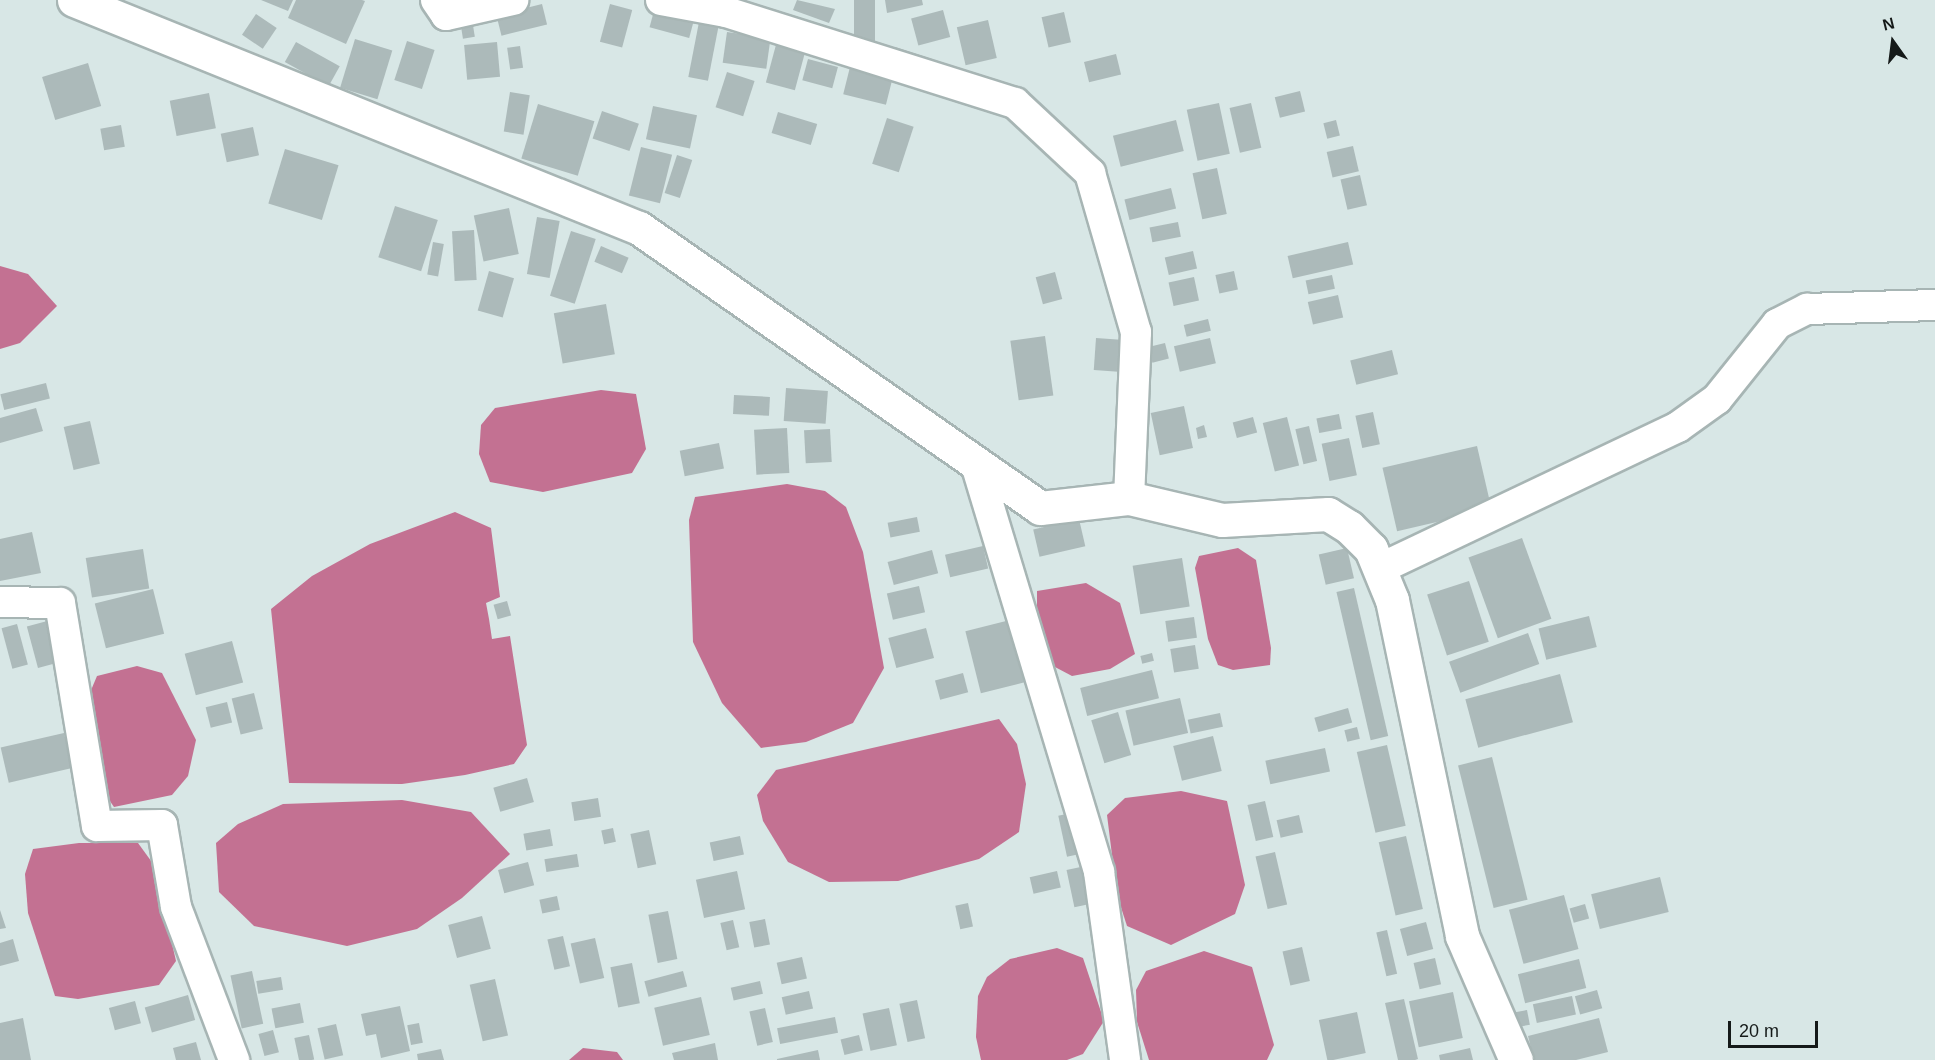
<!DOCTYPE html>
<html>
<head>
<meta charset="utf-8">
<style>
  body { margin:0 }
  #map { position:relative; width:1935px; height:1060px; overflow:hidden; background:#d8e7e6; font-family:Arial,sans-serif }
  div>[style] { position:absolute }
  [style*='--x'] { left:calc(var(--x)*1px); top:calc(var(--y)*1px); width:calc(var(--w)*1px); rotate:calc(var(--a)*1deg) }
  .water>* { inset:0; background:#c37192 }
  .building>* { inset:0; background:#acbaba; transform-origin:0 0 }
  .roads { filter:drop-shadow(2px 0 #a7b5b4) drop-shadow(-2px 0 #a7b5b4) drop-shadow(0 2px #a7b5b4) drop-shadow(0 -2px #a7b5b4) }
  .street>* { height:30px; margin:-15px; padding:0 15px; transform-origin:15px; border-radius:15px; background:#fff }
  .secondary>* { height:33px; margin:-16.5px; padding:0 16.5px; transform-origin:16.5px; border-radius:16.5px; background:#fff }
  span { translate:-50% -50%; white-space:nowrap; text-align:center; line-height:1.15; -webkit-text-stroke:5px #d8e7e6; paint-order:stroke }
  .north { position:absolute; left:1863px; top:12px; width:60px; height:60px; -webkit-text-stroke:4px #d8e7e6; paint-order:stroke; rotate:346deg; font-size:16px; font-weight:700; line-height:24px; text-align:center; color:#151a19 }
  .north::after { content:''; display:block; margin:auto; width:21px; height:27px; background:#151a19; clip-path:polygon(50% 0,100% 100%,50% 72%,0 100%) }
  .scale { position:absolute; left:1728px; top:1021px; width:90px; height:27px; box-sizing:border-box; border:3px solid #151a19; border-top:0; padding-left:8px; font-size:18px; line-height:21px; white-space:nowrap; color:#151a19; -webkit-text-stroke:4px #d8e7e6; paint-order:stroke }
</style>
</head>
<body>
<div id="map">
  <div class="water">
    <i style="clip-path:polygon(0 266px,28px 274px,57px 306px,20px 343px,0 349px)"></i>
    <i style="clip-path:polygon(601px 390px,636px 394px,646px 449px,632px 473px,543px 492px,490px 482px,479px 454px,481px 425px,495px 408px)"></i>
    <i style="clip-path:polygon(787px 484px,825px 491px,846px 507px,863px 552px,884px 668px,853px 723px,806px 742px,761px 748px,722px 703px,693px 642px,689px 520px,695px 497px)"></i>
    <i style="clip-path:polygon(455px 512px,491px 528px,500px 597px,486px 603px,489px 619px,492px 639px,510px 636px,527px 745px,514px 764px,465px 775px,402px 784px,289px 783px,271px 609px,312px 576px,370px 544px)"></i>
    <i style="clip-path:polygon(1238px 548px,1256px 560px,1271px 648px,1270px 665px,1233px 670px,1218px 665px,1208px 639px,1195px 568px,1199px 556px)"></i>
    <i style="clip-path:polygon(1086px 583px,1120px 603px,1135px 654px,1110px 669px,1072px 676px,1055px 667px,1037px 627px,1037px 591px)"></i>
    <i style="clip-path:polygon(137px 666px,162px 673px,196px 740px,188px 776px,172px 795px,114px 807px,105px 794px,89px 695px,97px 676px)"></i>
    <i style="clip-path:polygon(999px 719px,1017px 744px,1026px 784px,1019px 832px,979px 859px,898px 881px,829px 882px,788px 862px,763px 821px,757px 795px,776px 770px)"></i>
    <i style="clip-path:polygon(1181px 791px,1227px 801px,1245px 885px,1235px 914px,1171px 945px,1127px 926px,1117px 895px,1107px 815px,1125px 798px)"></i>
    <i style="clip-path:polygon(402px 800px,471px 812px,510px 854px,462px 898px,417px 929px,347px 946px,254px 926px,219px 892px,216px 843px,238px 824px,283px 804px)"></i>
    <i style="clip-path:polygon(79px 843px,138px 843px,154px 865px,176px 961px,159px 985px,78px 999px,55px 996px,28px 913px,25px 874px,33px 849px)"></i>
    <i style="clip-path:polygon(1057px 948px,1083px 958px,1104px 1021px,1083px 1054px,1067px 1060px,981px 1060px,976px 1037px,978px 996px,987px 977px,1010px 959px)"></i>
    <i style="clip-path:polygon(1204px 951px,1252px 967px,1274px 1045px,1267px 1060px,1149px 1060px,1137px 1022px,1136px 990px,1146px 971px)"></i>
    <i style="clip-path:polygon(583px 1048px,617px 1052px,623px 1060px,569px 1060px)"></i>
  </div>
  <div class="building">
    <i style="clip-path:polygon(261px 0,293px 0,288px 11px)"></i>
    <i style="clip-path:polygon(296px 0,362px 0,365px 1px,346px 44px,288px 18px)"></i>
    <i style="clip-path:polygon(797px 0,835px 9px,829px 23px,793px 10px)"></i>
    <i style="left:854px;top:0;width:21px;height:53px"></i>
    <i style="clip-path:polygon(885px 0,922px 0,923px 5px,887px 13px)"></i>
    <i style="left:542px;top:4px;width:21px;height:47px;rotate:76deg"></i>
    <i style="left:610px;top:4px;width:23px;height:39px;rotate:15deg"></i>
    <i style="left:655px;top:7px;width:41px;height:21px;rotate:15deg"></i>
    <i style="left:943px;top:10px;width:28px;height:33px;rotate:75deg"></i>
    <i style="left:1064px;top:12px;width:31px;height:23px;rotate:77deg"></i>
    <i style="left:256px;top:14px;width:25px;height:25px;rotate:34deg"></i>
    <i style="left:472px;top:19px;width:18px;height:12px;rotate:81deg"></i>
    <i style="left:988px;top:20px;width:39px;height:32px;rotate:77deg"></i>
    <i style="left:699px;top:22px;width:20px;height:56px;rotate:11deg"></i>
    <i style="left:727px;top:32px;width:44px;height:31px;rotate:8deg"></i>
    <i style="left:355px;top:39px;width:39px;height:51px;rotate:17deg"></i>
    <i style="left:407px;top:41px;width:29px;height:41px;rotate:18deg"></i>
    <i style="left:777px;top:41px;width:30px;height:43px;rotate:15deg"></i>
    <i style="left:296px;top:42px;width:50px;height:23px;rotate:29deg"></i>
    <i style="left:497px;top:42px;width:35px;height:33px;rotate:85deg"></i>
    <i style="left:520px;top:46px;width:22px;height:13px;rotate:82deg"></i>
    <i style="left:895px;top:47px;width:39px;height:11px;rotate:18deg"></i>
    <i style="left:1116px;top:54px;width:21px;height:33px;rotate:76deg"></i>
    <i style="left:808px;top:59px;width:31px;height:22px;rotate:15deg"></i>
    <i style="left:88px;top:63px;width:45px;height:48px;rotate:73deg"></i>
    <i style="left:850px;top:67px;width:44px;height:28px;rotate:14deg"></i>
    <i style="left:727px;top:72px;width:29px;height:37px;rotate:18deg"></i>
    <i style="left:1300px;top:91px;width:21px;height:26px;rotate:76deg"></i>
    <i style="left:510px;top:92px;width:20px;height:40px;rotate:9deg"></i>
    <i style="left:209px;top:93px;width:36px;height:40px;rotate:79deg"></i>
    <i style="left:1219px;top:103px;width:52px;height:33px;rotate:78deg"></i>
    <i style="left:1251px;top:103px;width:46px;height:22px;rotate:77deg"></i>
    <i style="left:538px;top:104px;width:59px;height:57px;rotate:17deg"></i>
    <i style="left:653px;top:106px;width:45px;height:34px;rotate:12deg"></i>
    <i style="left:602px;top:111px;width:39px;height:29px;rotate:19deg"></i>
    <i style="left:778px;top:112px;width:41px;height:22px;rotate:17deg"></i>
    <i style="left:887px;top:118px;width:28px;height:48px;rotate:18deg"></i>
    <i style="left:1176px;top:120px;width:32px;height:65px;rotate:76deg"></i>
    <i style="left:1336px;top:120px;width:16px;height:13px;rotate:76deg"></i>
    <i style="left:121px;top:125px;width:22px;height:21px;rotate:80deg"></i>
    <i style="left:253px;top:127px;width:29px;height:33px;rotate:78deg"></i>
    <i style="left:1353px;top:146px;width:26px;height:27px;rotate:77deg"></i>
    <i style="left:641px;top:147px;width:32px;height:50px;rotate:14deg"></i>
    <i style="left:285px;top:149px;width:56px;height:57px;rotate:17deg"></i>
    <i style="left:677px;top:155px;width:16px;height:40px;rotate:18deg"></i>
    <i style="left:1217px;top:168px;width:47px;height:25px;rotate:78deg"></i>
    <i style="left:1360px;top:175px;width:31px;height:20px;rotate:77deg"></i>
    <i style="left:1171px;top:188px;width:21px;height:48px;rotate:76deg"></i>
    <i style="left:395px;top:206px;width:45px;height:54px;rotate:18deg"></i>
    <i style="left:509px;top:208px;width:47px;height:36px;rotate:78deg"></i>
    <i style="left:537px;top:217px;width:23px;height:58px;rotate:10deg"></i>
    <i style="left:1178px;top:222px;width:15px;height:29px;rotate:79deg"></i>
    <i style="left:474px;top:230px;width:50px;height:22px;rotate:87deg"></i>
    <i style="left:571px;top:231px;width:26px;height:68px;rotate:18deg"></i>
    <i style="left:433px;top:242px;width:11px;height:33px;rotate:10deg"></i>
    <i style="left:1348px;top:242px;width:23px;height:62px;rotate:77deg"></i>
    <i style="left:601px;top:246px;width:30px;height:17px;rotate:23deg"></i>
    <i style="left:1193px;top:251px;width:18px;height:29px;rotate:77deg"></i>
    <i style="left:489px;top:271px;width:26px;height:41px;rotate:16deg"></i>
    <i style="left:1234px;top:271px;width:19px;height:19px;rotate:78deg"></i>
    <i style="left:1055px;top:272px;width:28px;height:20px;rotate:75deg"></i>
    <i style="left:1332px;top:275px;width:14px;height:27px;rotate:78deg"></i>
    <i style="left:1194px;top:277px;width:24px;height:26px;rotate:78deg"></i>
    <i style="left:1338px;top:295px;width:23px;height:31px;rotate:77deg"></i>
    <i style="left:606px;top:304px;width:51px;height:53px;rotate:80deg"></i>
    <i style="left:1208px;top:319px;width:12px;height:25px;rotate:76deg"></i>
    <i style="left:1045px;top:336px;width:60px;height:35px;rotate:82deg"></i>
    <i style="left:1096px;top:338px;width:28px;height:32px;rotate:4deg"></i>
    <i style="left:1210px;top:338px;width:26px;height:37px;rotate:77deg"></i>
    <i style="left:1165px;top:343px;width:16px;height:17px;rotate:76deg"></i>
    <i style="left:1392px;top:350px;width:25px;height:43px;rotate:76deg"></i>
    <i style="left:46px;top:383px;width:16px;height:47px;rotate:76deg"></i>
    <i style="left:786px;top:388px;width:42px;height:33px;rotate:4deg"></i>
    <i style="left:734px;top:395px;width:36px;height:19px;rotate:3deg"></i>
    <i style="left:1184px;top:406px;width:43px;height:34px;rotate:78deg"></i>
    <i style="clip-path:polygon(36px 408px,43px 431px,0 443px,0 418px)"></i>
    <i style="left:1373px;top:412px;width:33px;height:18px;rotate:78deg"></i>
    <i style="left:1339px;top:414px;width:15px;height:23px;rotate:79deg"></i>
    <i style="left:1253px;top:417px;width:16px;height:21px;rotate:75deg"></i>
    <i style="left:1287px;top:417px;width:50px;height:25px;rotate:76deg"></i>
    <i style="left:90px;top:421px;width:44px;height:27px;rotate:77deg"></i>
    <i style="clip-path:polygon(1204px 425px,1207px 437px,1198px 439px,1196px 428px)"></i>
    <i style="left:1309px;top:426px;width:36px;height:14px;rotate:77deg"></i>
    <i style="left:787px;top:428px;width:45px;height:33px;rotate:87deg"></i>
    <i style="left:830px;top:429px;width:33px;height:26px;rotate:87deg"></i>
    <i style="left:1349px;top:438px;width:38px;height:28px;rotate:78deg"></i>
    <i style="left:719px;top:443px;width:26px;height:40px;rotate:79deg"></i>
    <i style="left:1477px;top:446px;width:65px;height:97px;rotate:77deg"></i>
    <i style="left:917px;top:517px;width:15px;height:30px;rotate:79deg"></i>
    <i style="left:1079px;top:519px;width:28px;height:47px;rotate:77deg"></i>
    <i style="clip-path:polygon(32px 532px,41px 573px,0 581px,0 539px)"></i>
    <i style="left:1522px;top:538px;width:86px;height:57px;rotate:70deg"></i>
    <i style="left:983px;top:546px;width:23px;height:39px;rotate:77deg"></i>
    <i style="left:1347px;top:548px;width:31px;height:29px;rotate:77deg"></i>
    <i style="left:143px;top:549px;width:40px;height:58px;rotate:81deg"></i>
    <i style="left:932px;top:550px;width:24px;height:46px;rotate:75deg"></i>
    <i style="left:1182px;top:558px;width:49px;height:50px;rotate:81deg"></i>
    <i style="left:1469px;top:581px;width:64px;height:44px;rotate:72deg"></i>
    <i style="left:919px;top:586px;width:27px;height:33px;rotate:77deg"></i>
    <i style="left:1354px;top:588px;width:152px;height:18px;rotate:77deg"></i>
    <i style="left:153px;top:589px;width:46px;height:60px;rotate:76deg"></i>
    <i style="left:507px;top:601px;width:15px;height:14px;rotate:74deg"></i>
    <i style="left:1589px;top:616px;width:32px;height:52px;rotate:76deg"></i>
    <i style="left:1194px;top:617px;width:21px;height:29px;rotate:82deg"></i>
    <i style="left:51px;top:620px;width:43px;height:25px;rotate:75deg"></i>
    <i style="left:1010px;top:620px;width:64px;height:46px;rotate:76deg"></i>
    <i style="left:17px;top:624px;width:42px;height:16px;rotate:75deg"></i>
    <i style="left:926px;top:628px;width:31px;height:39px;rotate:75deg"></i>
    <i style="left:1528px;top:633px;width:33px;height:84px;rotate:70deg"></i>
    <i style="left:232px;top:641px;width:43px;height:49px;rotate:75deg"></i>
    <i style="left:1195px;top:645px;width:24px;height:25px;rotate:81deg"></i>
    <i style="left:1152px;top:653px;width:8px;height:12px;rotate:76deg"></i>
    <i style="left:1152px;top:670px;width:29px;height:74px;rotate:76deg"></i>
    <i style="left:963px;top:673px;width:20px;height:29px;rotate:75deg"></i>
    <i style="left:1560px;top:674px;width:50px;height:98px;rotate:75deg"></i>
    <i style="left:254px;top:693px;width:37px;height:23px;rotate:76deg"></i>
    <i style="left:1180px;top:698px;width:36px;height:56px;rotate:77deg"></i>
    <i style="left:227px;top:702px;width:21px;height:22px;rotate:76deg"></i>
    <i style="left:1348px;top:708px;width:15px;height:35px;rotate:74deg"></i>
    <i style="left:1118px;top:712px;width:45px;height:28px;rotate:73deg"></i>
    <i style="left:1220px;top:713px;width:14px;height:33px;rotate:78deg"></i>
    <i style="left:1357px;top:727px;width:12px;height:13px;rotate:76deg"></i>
    <i style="left:64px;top:733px;width:36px;height:65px;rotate:77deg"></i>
    <i style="left:1213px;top:736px;width:36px;height:41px;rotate:76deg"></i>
    <i style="left:1387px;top:745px;width:83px;height:31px;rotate:77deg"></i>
    <i style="left:1325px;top:748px;width:24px;height:61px;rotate:78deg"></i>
    <i style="left:1492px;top:757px;width:147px;height:35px;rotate:76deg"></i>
    <i style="left:527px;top:778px;width:25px;height:35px;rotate:74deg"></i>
    <i style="left:598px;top:798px;width:19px;height:27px;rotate:81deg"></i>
    <i style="left:1265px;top:801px;width:37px;height:18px;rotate:77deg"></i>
    <i style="left:1071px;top:813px;width:42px;height:13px;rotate:78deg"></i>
    <i style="left:1299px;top:815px;width:18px;height:23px;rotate:77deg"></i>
    <i style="left:613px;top:828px;width:14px;height:12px;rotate:78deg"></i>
    <i style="left:550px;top:829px;width:17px;height:27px;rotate:80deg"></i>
    <i style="left:649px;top:830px;width:35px;height:19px;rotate:78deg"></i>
    <i style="left:740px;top:836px;width:19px;height:31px;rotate:78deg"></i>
    <i style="left:1406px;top:836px;width:75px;height:28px;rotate:77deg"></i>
    <i style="left:1275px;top:852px;width:54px;height:20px;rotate:77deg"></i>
    <i style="left:577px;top:854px;width:13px;height:33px;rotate:81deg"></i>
    <i style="left:528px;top:862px;width:24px;height:31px;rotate:75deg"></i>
    <i style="left:1090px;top:865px;width:38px;height:24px;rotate:78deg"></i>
    <i style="left:737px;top:871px;width:39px;height:42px;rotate:78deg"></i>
    <i style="left:1057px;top:871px;width:17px;height:28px;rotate:77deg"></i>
    <i style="left:1660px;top:877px;width:36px;height:71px;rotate:76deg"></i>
    <i style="left:1564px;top:895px;width:56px;height:57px;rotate:75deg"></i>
    <i style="left:557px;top:896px;width:14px;height:18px;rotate:78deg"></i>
    <i style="left:968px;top:903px;width:24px;height:13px;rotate:78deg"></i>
    <i style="left:1585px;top:904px;width:15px;height:16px;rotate:74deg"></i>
    <i style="clip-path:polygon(0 910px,6px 928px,0 929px)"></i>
    <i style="left:668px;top:911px;width:49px;height:20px;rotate:79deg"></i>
    <i style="left:482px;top:916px;width:34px;height:35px;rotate:75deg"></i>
    <i style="left:765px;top:919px;width:26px;height:16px;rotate:79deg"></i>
    <i style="left:733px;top:920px;width:28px;height:13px;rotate:77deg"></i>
    <i style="left:1426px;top:922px;width:28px;height:27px;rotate:75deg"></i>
    <i style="left:1387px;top:930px;width:45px;height:11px;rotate:77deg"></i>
    <i style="left:563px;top:936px;width:31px;height:16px;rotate:77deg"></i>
    <i style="left:595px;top:938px;width:41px;height:25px;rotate:77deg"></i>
    <i style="clip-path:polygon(13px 939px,19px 961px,0 966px,0 943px)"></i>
    <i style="left:1302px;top:947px;width:35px;height:20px;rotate:77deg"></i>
    <i style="left:802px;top:957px;width:22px;height:26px;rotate:77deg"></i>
    <i style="left:1435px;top:958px;width:27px;height:22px;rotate:77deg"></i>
    <i style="left:1579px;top:959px;width:30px;height:63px;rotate:76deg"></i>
    <i style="left:632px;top:963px;width:41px;height:22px;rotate:79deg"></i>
    <i style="left:252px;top:971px;width:54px;height:22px;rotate:78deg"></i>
    <i style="left:683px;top:971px;width:16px;height:40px;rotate:75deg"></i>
    <i style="left:281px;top:977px;width:13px;height:25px;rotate:81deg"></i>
    <i style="left:495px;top:979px;width:58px;height:26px;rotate:77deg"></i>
    <i style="left:760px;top:981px;width:13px;height:30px;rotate:77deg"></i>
    <i style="left:1597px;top:990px;width:19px;height:23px;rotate:74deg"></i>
    <i style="left:809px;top:991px;width:18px;height:28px;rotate:77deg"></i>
    <i style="left:1453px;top:992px;width:47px;height:45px;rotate:78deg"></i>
    <i style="left:188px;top:995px;width:26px;height:45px;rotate:74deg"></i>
    <i style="left:1572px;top:996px;width:19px;height:40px;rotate:78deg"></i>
    <i style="left:701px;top:997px;width:39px;height:48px;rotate:77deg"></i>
    <i style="clip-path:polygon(1404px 999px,1418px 1059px,1415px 1060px,1398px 1060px,1385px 1003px)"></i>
    <i style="left:917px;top:1000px;width:39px;height:18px;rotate:78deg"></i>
    <i style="left:135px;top:1001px;width:23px;height:27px;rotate:75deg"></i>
    <i style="left:300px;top:1003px;width:20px;height:29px;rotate:79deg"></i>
    <i style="clip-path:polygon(400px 1006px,410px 1051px,381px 1058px,376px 1034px,366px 1036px,361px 1014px)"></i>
    <i style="left:765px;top:1008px;width:35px;height:16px;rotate:77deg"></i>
    <i style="left:889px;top:1008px;width:38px;height:27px;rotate:78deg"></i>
    <i style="left:1527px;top:1010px;width:15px;height:16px;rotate:79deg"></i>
    <i style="left:1357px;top:1012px;width:42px;height:39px;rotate:78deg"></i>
    <i style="left:835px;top:1017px;width:16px;height:59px;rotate:79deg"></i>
    <i style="clip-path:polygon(23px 1018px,31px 1060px,0 1060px,0 1023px)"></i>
    <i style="clip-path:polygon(1599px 1018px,1608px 1052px,1576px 1060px,1534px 1060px,1528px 1036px)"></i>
    <i style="left:419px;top:1023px;width:20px;height:12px;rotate:79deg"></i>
    <i style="left:336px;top:1024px;width:32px;height:19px;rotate:77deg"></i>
    <i style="left:273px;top:1030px;width:23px;height:15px;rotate:75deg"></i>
    <i style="left:309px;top:1035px;width:25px;height:15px;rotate:78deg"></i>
    <i style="left:859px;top:1035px;width:16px;height:19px;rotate:76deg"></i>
    <i style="clip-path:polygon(196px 1042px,201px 1060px,176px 1060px,173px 1048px)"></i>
    <i style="clip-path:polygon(715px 1043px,718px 1060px,674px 1060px,672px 1053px)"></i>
    <i style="clip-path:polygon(1470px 1048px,1473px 1060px,1440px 1060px,1439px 1055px)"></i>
    <i style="clip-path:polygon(441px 1049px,444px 1060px,418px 1060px,417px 1054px)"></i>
    <i style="clip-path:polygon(818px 1050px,820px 1060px,777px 1060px,777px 1059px)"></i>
  </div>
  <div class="roads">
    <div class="street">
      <i style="--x:436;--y:0;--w:18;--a:56"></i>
      <i style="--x:446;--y:15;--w:69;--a:-12.6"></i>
      <i style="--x:661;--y:0;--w:66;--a:10.5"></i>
      <i style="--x:726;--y:12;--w:303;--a:17.5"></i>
      <i style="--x:1015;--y:103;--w:103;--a:43"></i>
      <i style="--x:1090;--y:173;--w:166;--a:73.9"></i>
      <i style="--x:1136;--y:332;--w:166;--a:92.4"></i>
      <i style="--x:976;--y:464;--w:426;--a:73.2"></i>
      <i style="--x:1099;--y:872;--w:190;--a:82.1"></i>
      <i style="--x:1381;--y:568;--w:329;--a:-25.4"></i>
      <i style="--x:1678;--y:427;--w:48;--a:-35.7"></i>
      <i style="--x:1717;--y:399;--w:96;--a:-51.3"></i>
      <i style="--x:1777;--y:324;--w:34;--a:-27"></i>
      <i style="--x:1807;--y:309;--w:128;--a:-1.8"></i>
      <i style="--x:0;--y:602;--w:60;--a:1"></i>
      <i style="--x:60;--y:603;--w:226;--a:80.6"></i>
      <i style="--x:97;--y:826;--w:65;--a:-0.9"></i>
      <i style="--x:162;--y:825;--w:83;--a:80.3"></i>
      <i style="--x:176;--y:907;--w:164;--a:69.2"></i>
    </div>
    <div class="secondary">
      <i style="--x:74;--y:0;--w:609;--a:21.98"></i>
      <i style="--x:639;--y:228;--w:489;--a:34.9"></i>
      <i style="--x:1040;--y:508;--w:90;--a:-6.4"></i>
      <i style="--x:1129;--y:498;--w:96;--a:13.3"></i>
      <i style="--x:1222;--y:520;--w:106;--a:-3.2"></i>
      <i style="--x:1328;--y:514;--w:25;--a:32"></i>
      <i style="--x:1349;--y:527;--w:31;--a:45"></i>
      <i style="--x:1371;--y:549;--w:55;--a:67.6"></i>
      <i style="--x:1392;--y:600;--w:343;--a:78.2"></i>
      <i style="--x:1462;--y:936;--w:135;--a:66.5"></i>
    </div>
  </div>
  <div class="north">N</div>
  <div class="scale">20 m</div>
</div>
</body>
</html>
